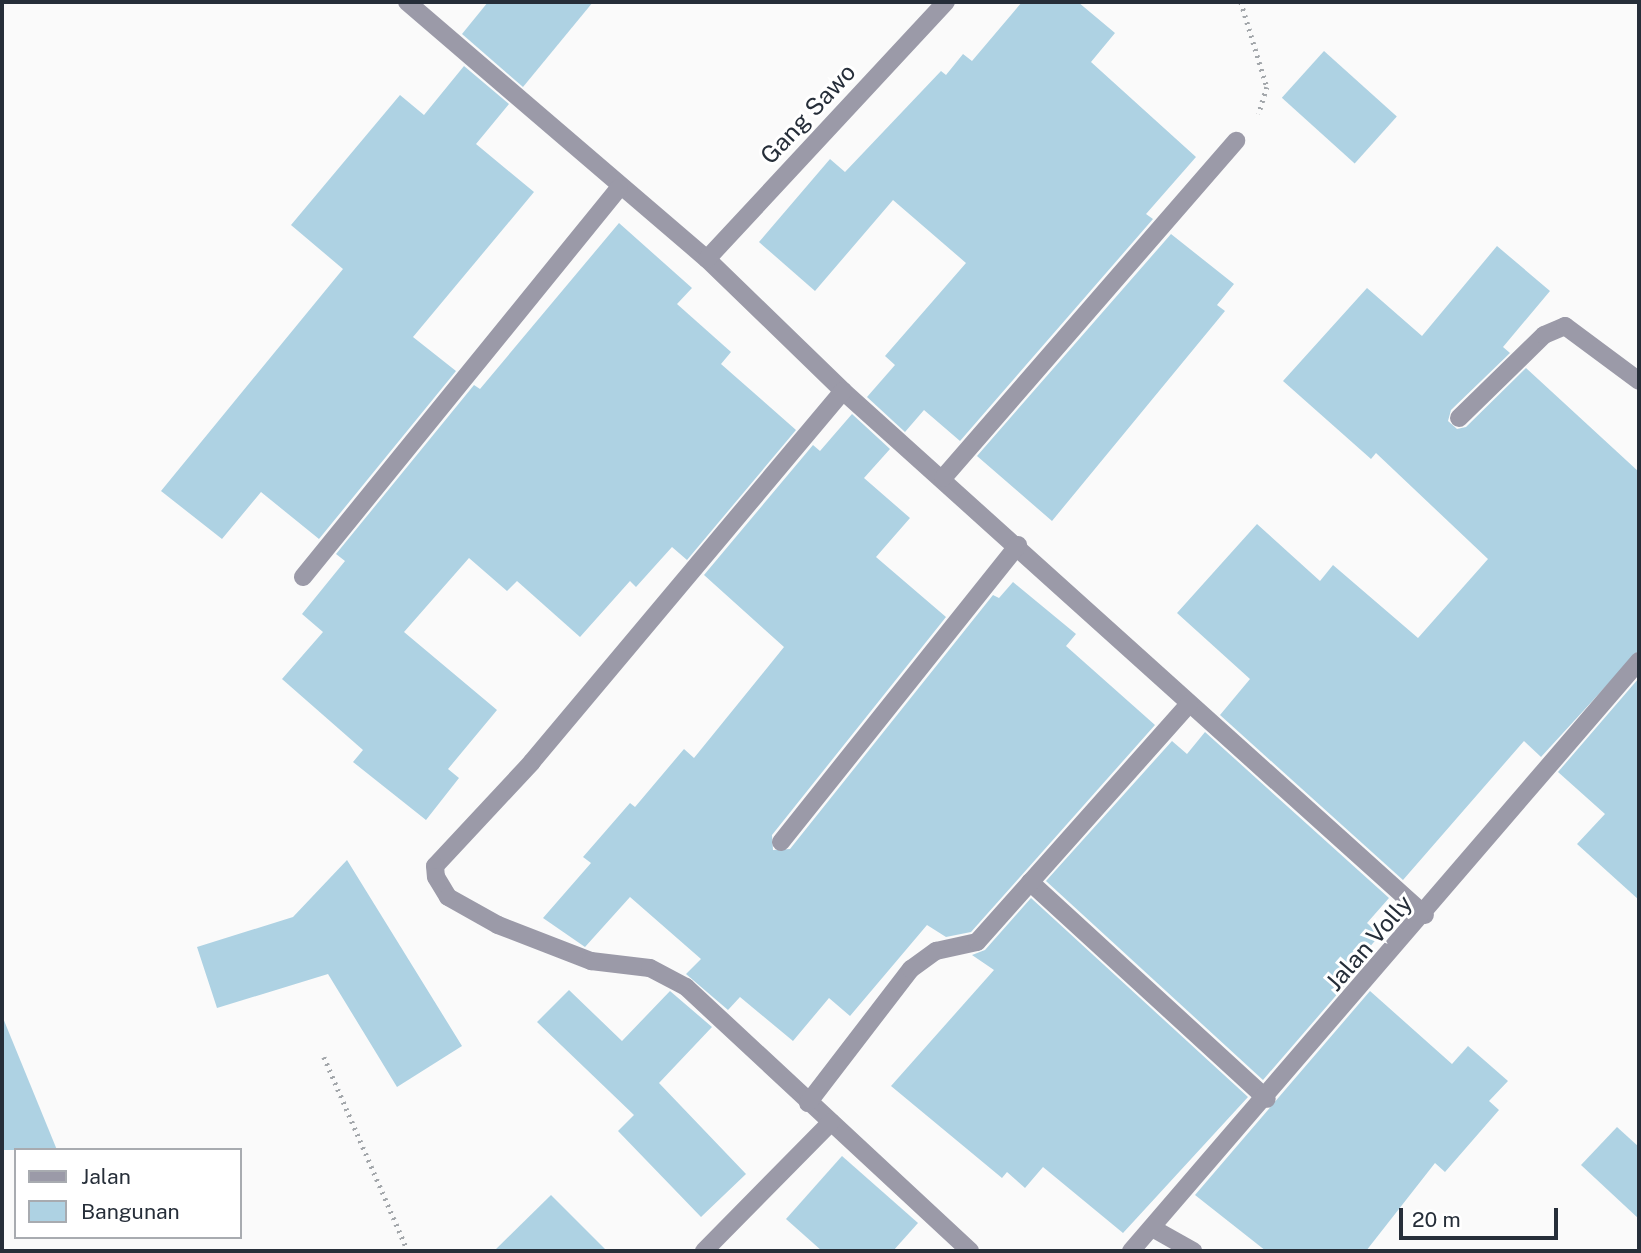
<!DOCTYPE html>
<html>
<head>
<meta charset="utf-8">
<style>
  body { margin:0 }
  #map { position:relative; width:1641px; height:1253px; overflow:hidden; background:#fafafa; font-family:"Public Sans",sans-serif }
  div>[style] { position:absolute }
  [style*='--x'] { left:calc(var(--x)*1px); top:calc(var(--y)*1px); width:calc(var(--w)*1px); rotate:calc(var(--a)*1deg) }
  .building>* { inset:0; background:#aed2e3; transform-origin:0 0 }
  .path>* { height:4.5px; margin-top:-2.25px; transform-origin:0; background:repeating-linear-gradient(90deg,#a3a7ab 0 2px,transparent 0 7px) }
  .minor>* { height:18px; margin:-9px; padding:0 9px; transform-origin:9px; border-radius:9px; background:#9b9aa8 }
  span { translate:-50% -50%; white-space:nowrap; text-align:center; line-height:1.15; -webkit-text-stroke:6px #fff; paint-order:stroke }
  .street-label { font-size:24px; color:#262e39 }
  .frame { position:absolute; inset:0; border:4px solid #262e39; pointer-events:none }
  .legend { position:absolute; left:14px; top:1148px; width:228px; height:91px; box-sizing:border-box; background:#fff; border:2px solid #a8abb0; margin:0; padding:9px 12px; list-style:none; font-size:21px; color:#262e39 }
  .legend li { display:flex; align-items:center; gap:14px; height:35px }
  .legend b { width:35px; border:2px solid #a8abb0 }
  .scale { position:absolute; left:1399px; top:1208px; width:159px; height:32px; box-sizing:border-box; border:4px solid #262e39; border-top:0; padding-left:9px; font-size:21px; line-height:24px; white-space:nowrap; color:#262e39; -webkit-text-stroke:5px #fff; paint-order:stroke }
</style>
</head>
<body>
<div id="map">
  <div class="building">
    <i style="clip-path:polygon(488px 2px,593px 2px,523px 87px,462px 34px)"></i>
    <i style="clip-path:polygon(1022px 2px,1078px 2px,1115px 33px,1091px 62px,1196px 157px,1146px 214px,1153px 219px,960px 441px,924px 410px,905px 432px,867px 397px,895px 365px,885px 356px,966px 263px,893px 200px,815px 291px,759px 242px,830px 159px,845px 172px,941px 71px,946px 75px,963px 54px,972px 61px)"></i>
    <i style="left:1324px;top:51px;width:98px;height:63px;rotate:42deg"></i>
    <i style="clip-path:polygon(464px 66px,509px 104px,476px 144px,534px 192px,413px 337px,456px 371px,319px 539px,261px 492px,222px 539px,161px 491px,343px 269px,291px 225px,400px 95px,424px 115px)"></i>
    <i style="clip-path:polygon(619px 223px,692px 288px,677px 304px,731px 352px,721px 364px,796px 430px,687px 560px,672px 547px,636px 587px,630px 581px,580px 637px,517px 581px,507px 591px,469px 558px,404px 632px,497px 710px,448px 769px,459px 778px,426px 820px,353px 762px,363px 750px,282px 679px,323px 632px,302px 614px,345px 561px,336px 554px,474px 385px,480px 389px)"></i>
    <i style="clip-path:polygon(1171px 234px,1234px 284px,1217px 305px,1225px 311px,1052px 521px,977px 456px)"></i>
    <i style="clip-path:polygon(1497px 246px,1550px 291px,1503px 347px,1510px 353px,1451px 410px,1448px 421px,1457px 429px,1466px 427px,1526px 368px,1639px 472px,1639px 650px,1541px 757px,1524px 741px,1403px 880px,1220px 715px,1250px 679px,1177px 613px,1257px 524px,1320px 581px,1333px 565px,1418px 638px,1488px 559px,1376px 453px,1371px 459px,1283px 381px,1367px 288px,1422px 336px)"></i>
    <i style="clip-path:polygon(852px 414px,890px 449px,864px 478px,910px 518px,876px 557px,946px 617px,772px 835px,773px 850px,790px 849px,993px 595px,999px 598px,1013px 582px,1076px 634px,1066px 646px,1155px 725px,971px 932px,946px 937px,927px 925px,850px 1016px,829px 998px,793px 1041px,740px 997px,728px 1010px,686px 974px,701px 959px,630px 897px,585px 947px,543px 918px,591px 863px,583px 857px,630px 803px,635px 807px,684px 749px,694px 758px,784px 647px,704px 575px,813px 445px,820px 451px)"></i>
    <i style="clip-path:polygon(1639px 678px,1639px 900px,1577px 844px,1605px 814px,1558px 772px)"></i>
    <i style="clip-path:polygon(1205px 732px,1389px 898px,1367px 923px,1380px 935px,1348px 972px,1353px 976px,1263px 1080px,1046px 881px,1172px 741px,1187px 754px)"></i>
    <i style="clip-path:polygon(347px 860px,462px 1046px,397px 1087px,328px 974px,217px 1008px,197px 947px,293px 917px)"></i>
    <i style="clip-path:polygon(1031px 898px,1248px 1097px,1123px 1233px,1043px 1167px,1025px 1188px,1007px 1172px,1002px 1178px,891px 1086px,994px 970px,972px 955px,985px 950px)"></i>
    <i style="clip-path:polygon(569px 990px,622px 1041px,670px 991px,712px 1027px,659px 1083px,746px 1174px,701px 1217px,618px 1131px,634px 1115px,537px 1022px)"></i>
    <i style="clip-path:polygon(1370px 991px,1452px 1064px,1468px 1046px,1508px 1081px,1489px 1101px,1499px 1110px,1445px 1172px,1435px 1163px,1366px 1251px,1266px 1251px,1195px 1195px)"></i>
    <i style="clip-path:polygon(2px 1018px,3px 1018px,57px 1150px,2px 1150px)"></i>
    <i style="clip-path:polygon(1617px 1127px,1639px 1147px,1639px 1219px,1581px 1165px)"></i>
    <i style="clip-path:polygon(842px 1156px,918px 1223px,893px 1251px,822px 1251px,786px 1219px)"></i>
    <i style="clip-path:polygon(551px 1195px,607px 1251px,494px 1251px)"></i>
  </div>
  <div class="path">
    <i style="--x:1241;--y:2;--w:89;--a:73"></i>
    <i style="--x:1267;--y:87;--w:28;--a:107"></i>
    <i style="--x:324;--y:1057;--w:211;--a:66.6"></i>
  </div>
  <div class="minor">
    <i style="--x:407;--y:2;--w:395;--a:40.6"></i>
    <i style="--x:707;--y:259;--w:190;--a:44.1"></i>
    <i style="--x:843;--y:391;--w:783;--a:42"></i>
    <i style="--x:707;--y:259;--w:351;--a:-47.1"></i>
    <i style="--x:843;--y:391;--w:484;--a:130"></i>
    <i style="--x:532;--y:762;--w:142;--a:133"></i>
    <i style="--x:435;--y:866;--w:11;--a:85"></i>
    <i style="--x:436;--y:877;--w:23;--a:59"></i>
    <i style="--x:448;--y:897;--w:57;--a:29.2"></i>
    <i style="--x:498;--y:925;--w:100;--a:21.2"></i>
    <i style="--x:591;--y:961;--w:59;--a:6.8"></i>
    <i style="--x:650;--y:968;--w:41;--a:27.8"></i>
    <i style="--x:686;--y:987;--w:388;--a:42.9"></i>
    <i style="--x:1459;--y:418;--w:119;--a:-44.3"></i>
    <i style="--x:1544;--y:335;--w:23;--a:-23"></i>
    <i style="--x:1565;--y:326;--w:92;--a:36.6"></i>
    <i style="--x:943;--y:478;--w:447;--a:-49"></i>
    <i style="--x:303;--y:577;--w:501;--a:-50.91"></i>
    <i style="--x:781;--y:842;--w:380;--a:-51.4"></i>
    <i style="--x:1030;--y:882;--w:321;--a:42.5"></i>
    <i style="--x:808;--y:1103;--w:169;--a:-52.5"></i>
    <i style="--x:911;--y:969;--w:31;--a:-36"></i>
    <i style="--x:936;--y:951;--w:42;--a:-12.4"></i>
    <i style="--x:977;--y:942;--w:319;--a:-48.3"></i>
    <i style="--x:1154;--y:1229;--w:45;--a:29.4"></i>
    <i style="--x:704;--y:1251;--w:181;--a:-45.4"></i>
    <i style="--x:1131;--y:1251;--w:779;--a:-49.27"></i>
  </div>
  <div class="street-label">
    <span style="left:808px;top:114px;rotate:-47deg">Gang Sawo</span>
    <span style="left:1369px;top:943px;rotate:-49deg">Jalan Volly</span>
  </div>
  <div class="frame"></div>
  <ul class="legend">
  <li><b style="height:9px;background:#9b9aa8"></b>Jalan</li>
  <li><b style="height:19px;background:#aed2e3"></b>Bangunan</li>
  </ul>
  <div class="scale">20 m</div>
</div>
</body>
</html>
